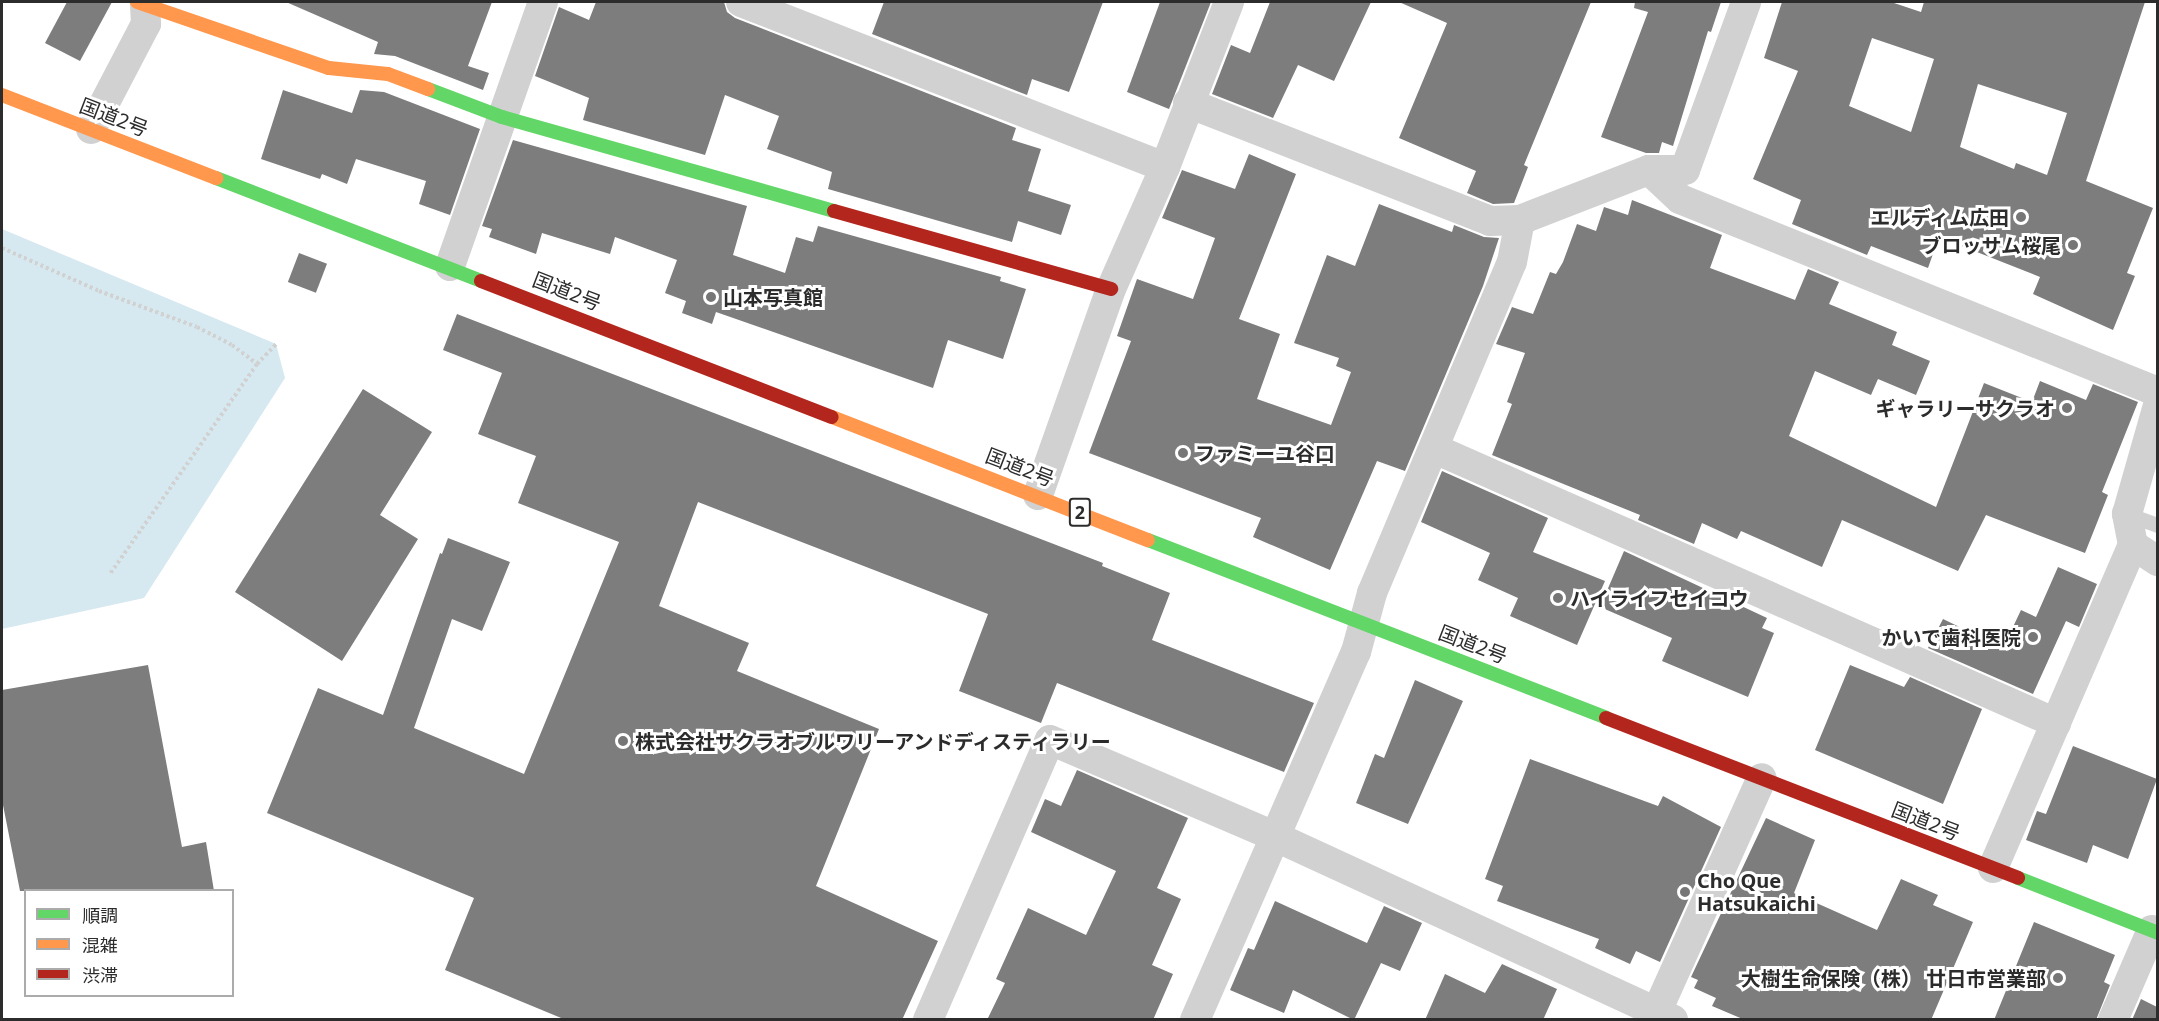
<!DOCTYPE html>
<html>
<head>
<meta charset="utf-8">
<style>
  body { margin:0 }
  #map { position:relative; width:2159px; height:1021px; overflow:hidden; background:#fff; font-family:"Noto Sans","Noto Sans JP",sans-serif }
  div>[style] { position:absolute }
  [style*='--x'] { left:calc(var(--x)*1px); top:calc(var(--y)*1px); width:calc(var(--w)*1px); rotate:calc(var(--a)*1deg) }
  .water>* { inset:0; background:#d6e8f0 }
  .building>* { inset:0; background:#7d7d7d; transform-origin:0 0 }
  .path>* { height:4px; margin-top:-2px; transform-origin:0; background:repeating-linear-gradient(90deg,#d1d1d1 0 3px,transparent 0 6px) }
  .lane>* { height:15px; margin:-7.5px; padding:0 7.5px; transform-origin:7.5px; border-radius:7.5px; background:#d1d1d1 }
  .street>* { height:30px; margin:-15px; padding:0 15px; transform-origin:15px; border-radius:15px; background:#d1d1d1 }
  .fast>* { height:14px; margin:-7px; padding:0 7px; transform-origin:7px; border-radius:7px; background:#63d668 }
  .slow>* { height:14px; margin:-7px; padding:0 7px; transform-origin:7px; border-radius:7px; background:#ff974d }
  .jam>* { height:14px; margin:-7px; padding:0 7px; transform-origin:7px; border-radius:7px; background:#b3261e }
  .dots>* { width:16px; height:16px; translate:-50% -50%; box-sizing:border-box; border:3px solid #fff; border-radius:50% }
  span { translate:-50% -50%; white-space:nowrap; text-align:center; line-height:1.15; -webkit-text-stroke:6px #fff; paint-order:stroke }
  .shield-label span { padding:2px 4px; background:#fff; border:2px solid; border-radius:4px; -webkit-text-stroke-width:0 }
  .shield-label { font-size:18px; color:#2c2c2c; font-weight:700 }
  .street-label { font-size:20px; color:#2c2c2c }
  .poi-label { font-size:20px; color:#2c2c2c; font-weight:700 }
  .right { translate:-100% -50%; text-align:right }
  .left { translate:0 -50%; text-align:left }
  .frame { position:absolute; inset:0; border:3px solid #2c2c2c; pointer-events:none }
  .legend { position:absolute; left:24px; top:889px; width:210px; height:108px; box-sizing:border-box; background:#fff; border:2px solid #ababab; margin:0; padding:8px 10px; list-style:none; font-size:18px; color:#2c2c2c }
  .legend li { display:flex; align-items:center; gap:12px; height:30px }
  .legend b { width:30px; border:2px solid #ababab }
</style>
</head>
<body>
<div id="map">
  <div class="water">
    <i style="clip-path:polygon(2px 229px,276px 344px,285px 378px,144px 598px,2px 629px)"></i>
  </div>
  <div class="building">
    <i style="clip-path:polygon(67px 2px,112px 2px,80px 61px,45px 43px)"></i>
    <i style="clip-path:polygon(286px 2px,492px 2px,468px 66px,489px 73px,483px 90px,395px 56px,374px 54px,378px 42px)"></i>
    <i style="clip-path:polygon(596px 2px,724px 2px,727px 12px,735px 18px,1016px 128px,1012px 140px,1041px 149px,1028px 191px,1071px 205px,1061px 235px,1018px 221px,1012px 242px,828px 189px,832px 172px,767px 149px,779px 116px,725px 95px,705px 155px,583px 120px,589px 98px,535px 76px,559px 7px,589px 20px)"></i>
    <i style="clip-path:polygon(884px 2px,1103px 2px,1069px 92px,1032px 79px,1027px 95px,872px 34px)"></i>
    <i style="clip-path:polygon(1160px 2px,1211px 2px,1169px 109px,1127px 92px)"></i>
    <i style="clip-path:polygon(1270px 2px,1371px 2px,1334px 81px,1298px 65px,1273px 118px,1212px 94px,1231px 45px,1250px 53px)"></i>
    <i style="clip-path:polygon(1399px 2px,1591px 2px,1524px 165px,1528px 167px,1514px 203px,1493px 204px,1467px 193px,1476px 171px,1399px 138px,1447px 23px)"></i>
    <i style="clip-path:polygon(1635px 2px,1721px 2px,1711px 32px,1708px 31px,1673px 146px,1662px 142px,1659px 153px,1646px 153px,1601px 137px,1648px 12px,1634px 8px)"></i>
    <i style="clip-path:polygon(evenodd,1782px 2px,1891px 2px,1921px 12px,1924px 2px,2145px 2px,2086px 181px,2153px 208px,2127px 273px,2135px 276px,2113px 330px,2033px 294px,2040px 277px,1939px 237px,1928px 268px,1871px 246px,1867px 255px,1792px 224px,1801px 200px,1753px 179px,1798px 71px,1764px 58px,1782px 2px,1872px 38px,1934px 59px,1911px 132px,1849px 106px,1872px 38px,1782px 2px,1978px 84px,2067px 113px,2047px 175px,2016px 163px,2014px 169px,1960px 147px,1978px 84px)"></i>
    <i style="clip-path:polygon(283px 90px,352px 113px,360px 90px,384px 92px,480px 129px,450px 215px,419px 204px,426px 181px,356px 159px,347px 184px,322px 174px,320px 179px,261px 159px)"></i>
    <i style="clip-path:polygon(513px 140px,747px 206px,733px 255px,785px 273px,796px 237px,813px 242px,818px 226px,1001px 277px,1000px 281px,1026px 289px,1003px 359px,948px 340px,933px 388px,716px 312px,712px 324px,682px 313px,686px 301px,665px 293px,677px 260px,615px 237px,610px 254px,542px 233px,536px 254px,489px 237px,492px 229px,482px 226px)"></i>
    <i style="clip-path:polygon(1249px 154px,1296px 174px,1239px 319px,1280px 334px,1257px 399px,1331px 425px,1351px 372px,1336px 366px,1339px 358px,1294px 343px,1327px 255px,1355px 266px,1379px 204px,1452px 232px,1454px 225px,1484px 237px,1499px 238px,1483px 286px,1405px 471px,1377px 461px,1330px 570px,1253px 537px,1261px 518px,1089px 453px,1131px 341px,1117px 336px,1137px 279px,1193px 299px,1215px 238px,1162px 218px,1182px 170px,1235px 189px)"></i>
    <i style="clip-path:polygon(1632px 200px,1722px 235px,1710px 268px,1795px 300px,1808px 269px,1839px 282px,1829px 304px,1897px 332px,1892px 345px,1930px 361px,1916px 395px,1878px 379px,1871px 395px,1815px 371px,1789px 436px,1936px 507px,1984px 383px,2032px 402px,2040px 381px,2086px 400px,2093px 384px,2138px 402px,2102px 492px,2108px 495px,2085px 553px,1986px 515px,1958px 571px,1842px 520px,1822px 567px,1741px 531px,1737px 539px,1702px 523px,1694px 544px,1638px 520px,1640px 515px,1492px 455px,1512px 404px,1507px 402px,1525px 353px,1496px 344px,1512px 307px,1533px 314px,1550px 272px,1556px 274px,1563px 262px,1577px 224px,1596px 231px,1604px 207px,1628px 215px)"></i>
    <i style="left:299px;top:253px;width:30px;height:31px;rotate:21deg"></i>
    <i style="clip-path:polygon(457px 314px,1103px 563px,1102px 566px,1170px 593px,1152px 640px,1314px 703px,1284px 772px,1057px 683px,1041px 723px,959px 691px,988px 614px,698px 502px,659px 606px,749px 643px,737px 671px,879px 729px,816px 886px,938px 941px,902px 1020px,566px 1020px,445px 970px,474px 898px,267px 813px,318px 688px,383px 715px,440px 553px,442px 554px,448px 538px,510px 562px,482px 631px,452px 619px,414px 728px,524px 774px,619px 542px,518px 503px,536px 456px,478px 434px,502px 373px,443px 350px)"></i>
    <i style="clip-path:polygon(363px 389px,432px 432px,380px 515px,418px 539px,342px 661px,235px 592px)"></i>
    <i style="clip-path:polygon(1442px 471px,1548px 518px,1533px 552px,1605px 581px,1577px 645px,1510px 616px,1518px 598px,1478px 580px,1490px 553px,1421px 522px)"></i>
    <i style="clip-path:polygon(1624px 551px,1767px 618px,1762px 628px,1774px 633px,1748px 697px,1662px 661px,1672px 638px,1600px 607px)"></i>
    <i style="clip-path:polygon(2058px 567px,2097px 584px,2079px 627px,2066px 621px,2033px 694px,1928px 648px,1943px 619px,2003px 648px,2021px 610px,2036px 617px)"></i>
    <i style="clip-path:polygon(148px 665px,182px 847px,206px 842px,214px 891px,20px 891px,2px 800px,2px 690px)"></i>
    <i style="clip-path:polygon(1850px 665px,1904px 687px,1910px 677px,1982px 709px,1943px 804px,1815px 750px)"></i>
    <i style="clip-path:polygon(1415px 680px,1463px 701px,1408px 824px,1356px 803px,1375px 754px,1384px 758px)"></i>
    <i style="clip-path:polygon(2073px 746px,2157px 779px,2128px 859px,2093px 845px,2087px 863px,2026px 840px,2037px 811px,2046px 814px)"></i>
    <i style="clip-path:polygon(1530px 759px,1658px 806px,1663px 796px,1721px 827px,1660px 962px,1636px 951px,1630px 964px,1595px 948px,1599px 939px,1497px 901px,1503px 886px,1485px 879px)"></i>
    <i style="clip-path:polygon(1077px 770px,1188px 818px,1157px 888px,1181px 899px,1152px 965px,1173px 974px,1153px 1020px,987px 1020px,1005px 983px,996px 979px,1028px 908px,1086px 935px,1116px 871px,1031px 832px,1045px 799px,1061px 806px)"></i>
    <i style="clip-path:polygon(1766px 818px,1815px 840px,1794px 893px,1877px 930px,1901px 879px,1938px 895px,1933px 905px,1973px 922px,1931px 1020px,1745px 1020px,1712px 1006px,1716px 998px,1694px 988px,1698px 980px,1691px 977px)"></i>
    <i style="clip-path:polygon(1275px 901px,1367px 943px,1384px 906px,1422px 923px,1400px 971px,1381px 963px,1354px 1020px,1293px 990px,1284px 1013px,1230px 990px,1248px 948px,1254px 950px)"></i>
    <i style="clip-path:polygon(2034px 922px,2115px 955px,2104px 982px,2110px 985px,2096px 1020px,1994px 1020px)"></i>
    <i style="clip-path:polygon(1502px 964px,1557px 989px,1543px 1020px,1425px 1020px,1445px 974px,1485px 993px)"></i>
    <i style="clip-path:polygon(2141px 999px,2157px 1007px,2157px 1020px,2132px 1020px)"></i>
  </div>
  <div class="path">
    <i style="--x:2;--y:248;--w:106;--a:23.9"></i>
    <i style="--x:99;--y:291;--w:104;--a:20.2"></i>
    <i style="--x:197;--y:327;--w:39;--a:27"></i>
    <i style="--x:232;--y:345;--w:31;--a:37"></i>
    <i style="--x:257;--y:364;--w:256;--a:125"></i>
    <i style="--x:257;--y:364;--w:28;--a:-46"></i>
  </div>
  <div class="lane">
    <i style="--x:2127;--y:514;--w:33;--a:20"></i>
  </div>
  <div class="street">
    <i style="--x:741;--y:2;--w:455;--a:21.3"></i>
    <i style="--x:1188;--y:103;--w:324;--a:21.3"></i>
    <i style="--x:1490;--y:221;--w:30;--a:-2"></i>
    <i style="--x:1520;--y:220;--w:138;--a:-21.2"></i>
    <i style="--x:1649;--y:170;--w:36;--a:0"></i>
    <i style="--x:1685;--y:170;--w:179;--a:-70"></i>
    <i style="--x:91;--y:129;--w:119;--a:-62.4"></i>
    <i style="--x:146;--y:24;--w:22;--a:-93"></i>
    <i style="--x:1649;--y:170;--w:42;--a:43.1"></i>
    <i style="--x:1680;--y:199;--w:515;--a:21.99"></i>
    <i style="--x:450;--y:266;--w:280;--a:-70.6"></i>
    <i style="--x:1435;--y:449;--w:679;--a:23.81"></i>
    <i style="--x:1038;--y:495;--w:219;--a:-70.5"></i>
    <i style="--x:1111;--y:289;--w:133;--a:-66.1"></i>
    <i style="--x:1165;--y:167;--w:177;--a:-68.8"></i>
    <i style="--x:2133;--y:545;--w:30;--a:33"></i>
    <i style="--x:1993;--y:868;--w:352;--a:-66.6"></i>
    <i style="--x:2133;--y:545;--w:32;--a:-101"></i>
    <i style="--x:2127;--y:514;--w:113;--a:-74.1"></i>
    <i style="--x:928;--y:1020;--w:305;--a:-66.5"></i>
    <i style="--x:1050;--y:740;--w:246;--a:23.2"></i>
    <i style="--x:1276;--y:837;--w:437;--a:24.7"></i>
    <i style="--x:1195;--y:1020;--w:402;--a:-66.4"></i>
    <i style="--x:1356;--y:652;--w:61;--a:-74.8"></i>
    <i style="--x:1372;--y:593;--w:359;--a:-67.1"></i>
    <i style="--x:1512;--y:262;--w:43;--a:-79.2"></i>
    <i style="--x:1653;--y:1020;--w:265;--a:-65.8"></i>
    <i style="--x:2113;--y:1020;--w:98;--a:-66.6"></i>
  </div>
  <div class="fast">
    <i style="--x:428;--y:89;--w:79;--a:20.7"></i>
    <i style="--x:502;--y:117;--w:345;--a:15.8"></i>
    <i style="--x:216;--y:178;--w:284;--a:21.2"></i>
    <i style="--x:1148;--y:540;--w:491;--a:21.2"></i>
    <i style="--x:2018;--y:878;--w:150;--a:21.4"></i>
  </div>
  <div class="slow">
    <i style="--x:137;--y:2;--w:203;--a:19"></i>
    <i style="--x:329;--y:68;--w:59;--a:5.8"></i>
    <i style="--x:388;--y:74;--w:43;--a:20.6"></i>
    <i style="--x:2;--y:95;--w:230;--a:21.2"></i>
    <i style="--x:832;--y:417;--w:339;--a:21.3"></i>
  </div>
  <div class="jam">
    <i style="--x:834;--y:211;--w:288;--a:15.7"></i>
    <i style="--x:481;--y:281;--w:376;--a:21.2"></i>
    <i style="--x:1606;--y:718;--w:442;--a:21.2"></i>
  </div>
  <div class="dots">
    <i style="left:2021px;top:217px;background:#767676"></i>
    <i style="left:2073px;top:245px;background:#767676"></i>
    <i style="left:711px;top:297px;background:#767676"></i>
    <i style="left:2067px;top:408px;background:#767676"></i>
    <i style="left:1183px;top:453px;background:#767676"></i>
    <i style="left:1558px;top:598px;background:#767676"></i>
    <i style="left:2033px;top:637px;background:#767676"></i>
    <i style="left:623px;top:741px;background:#767676"></i>
    <i style="left:1685px;top:892px;background:#767676"></i>
    <i style="left:2058px;top:978px;background:#767676"></i>
  </div>
  <div class="shield-label">
    <span style="left:1080px;top:512px">2</span>
  </div>
  <div class="street-label">
    <span style="left:114px;top:117px;rotate:21deg">国道2号</span>
    <span style="left:567px;top:291px;rotate:21deg">国道2号</span>
    <span style="left:1020px;top:467px;rotate:21deg">国道2号</span>
    <span style="left:1473px;top:644px;rotate:21deg">国道2号</span>
    <span style="left:1926px;top:821px;rotate:21deg">国道2号</span>
  </div>
  <div class="poi-label">
    <span class="right" style="left:2009px;top:217px">エルディム広田</span>
    <span class="right" style="left:2061px;top:245px">ブロッサム桜尾</span>
    <span class="left" style="left:723px;top:297px">山本写真館</span>
    <span class="right" style="left:2055px;top:408px">ギャラリーサクラオ</span>
    <span class="left" style="left:1195px;top:453px">ファミーユ谷口</span>
    <span class="left" style="left:1570px;top:598px">ハイライフセイコウ</span>
    <span class="right" style="left:2021px;top:637px">かいで歯科医院</span>
    <span class="left" style="left:635px;top:741px">株式会社サクラオブルワリーアンドディスティラリー</span>
    <span class="left" style="left:1697px;top:892px">Cho Que<br>Hatsukaichi</span>
    <span class="right" style="left:2046px;top:978px">大樹生命保険（株） 廿日市営業部</span>
  </div>
  <div class="frame"></div>
  <ul class="legend">
  <li><b style="height:8px;background:#63d668"></b>順調</li>
  <li><b style="height:8px;background:#ff974d"></b>混雑</li>
  <li><b style="height:8px;background:#b3261e"></b>渋滞</li>
  </ul>
</div>
</body>
</html>
